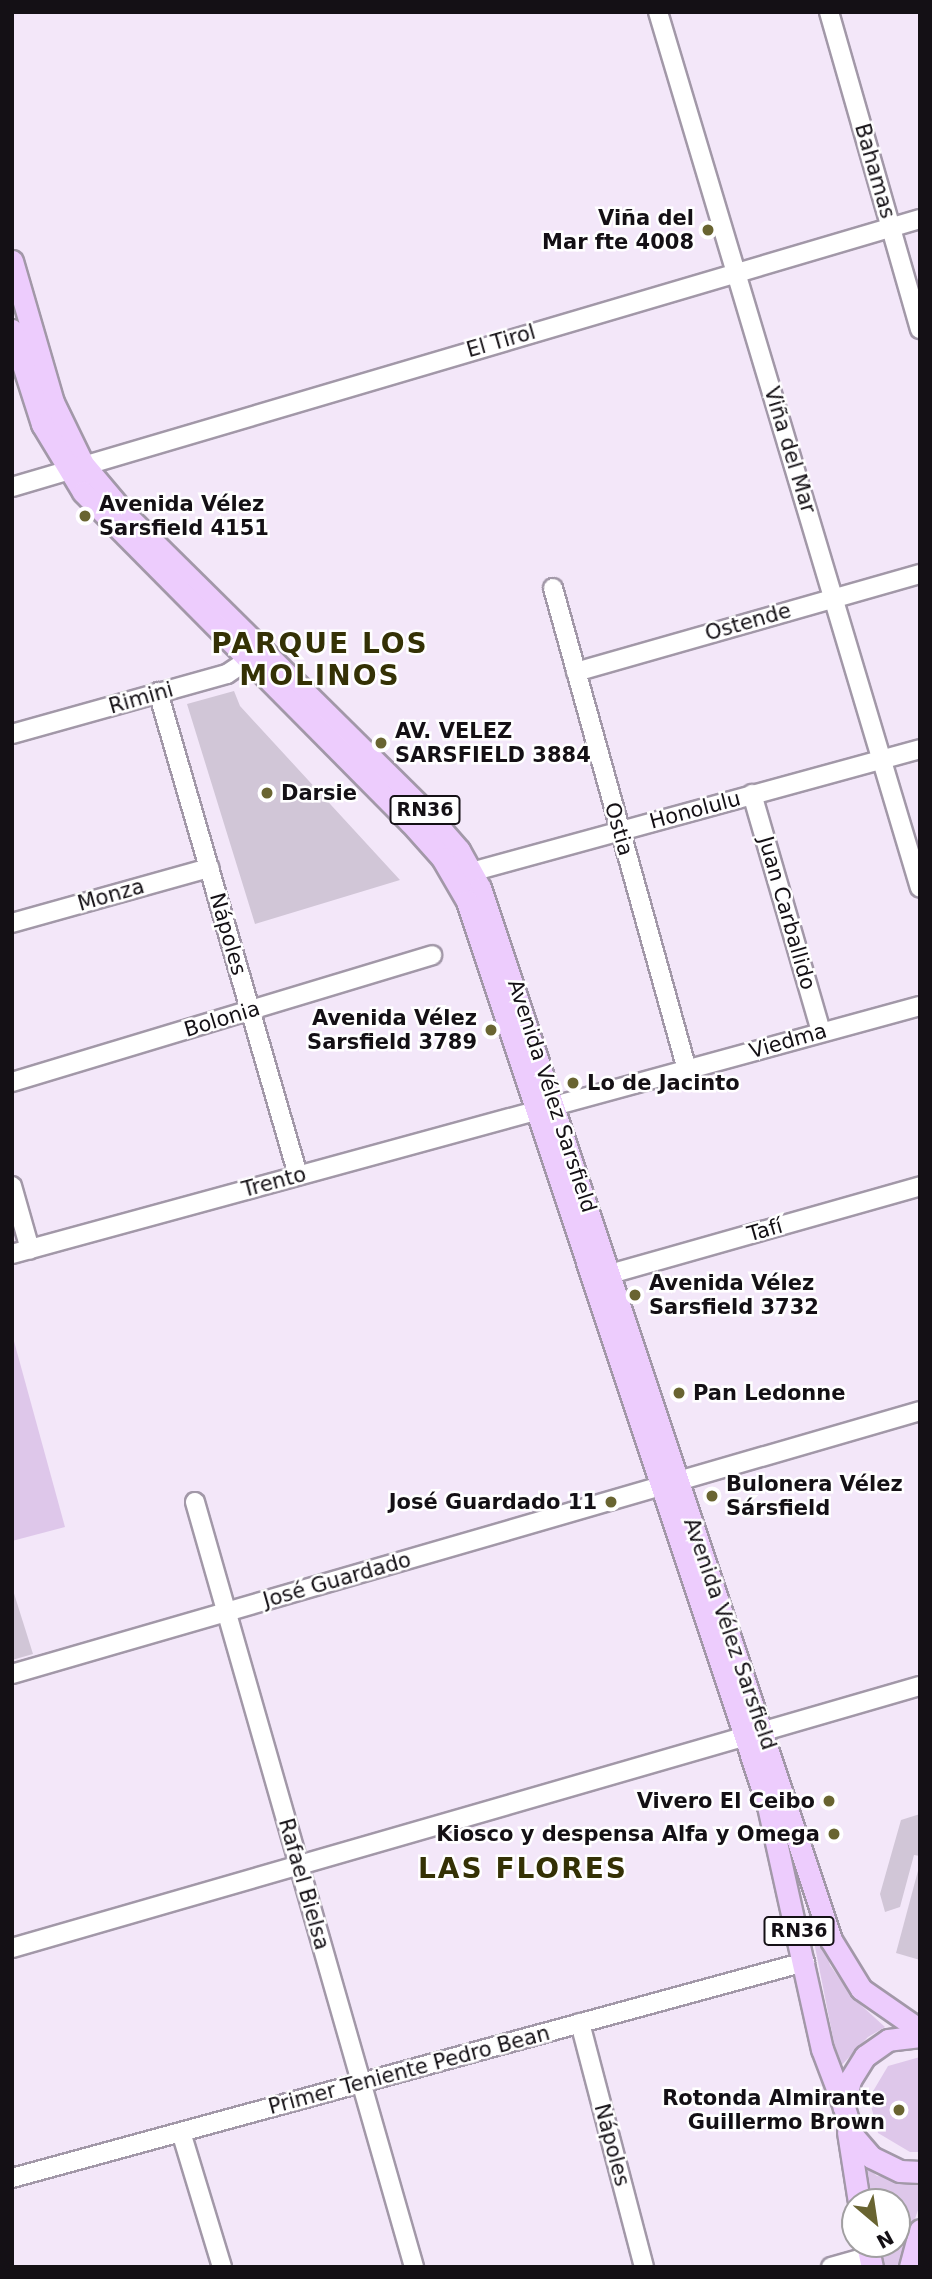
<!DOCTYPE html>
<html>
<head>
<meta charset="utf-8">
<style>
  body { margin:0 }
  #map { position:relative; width:932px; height:2279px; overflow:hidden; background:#f3e7f9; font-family:"DejaVu Sans",sans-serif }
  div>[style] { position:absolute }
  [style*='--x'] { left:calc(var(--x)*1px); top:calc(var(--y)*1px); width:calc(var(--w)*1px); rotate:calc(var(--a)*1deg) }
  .green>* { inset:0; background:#dec7ea }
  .building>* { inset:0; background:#d1c6d7 }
  .roads { filter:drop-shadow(2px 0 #a298a8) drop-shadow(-2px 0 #a298a8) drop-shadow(0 2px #a298a8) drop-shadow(0 -2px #a298a8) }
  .minor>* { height:18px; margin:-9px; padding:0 9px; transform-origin:9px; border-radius:9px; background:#fff }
  .major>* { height:21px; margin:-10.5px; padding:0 10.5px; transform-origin:10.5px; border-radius:10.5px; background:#edccfd }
  .dots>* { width:19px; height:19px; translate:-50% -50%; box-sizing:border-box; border:4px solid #fff; border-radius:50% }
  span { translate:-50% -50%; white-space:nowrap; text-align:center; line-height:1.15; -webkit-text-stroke:5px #fff; paint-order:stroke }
  .shield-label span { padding:2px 5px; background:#fff; border:2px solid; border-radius:5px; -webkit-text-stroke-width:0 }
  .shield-label { font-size:19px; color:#141015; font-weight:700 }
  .street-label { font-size:21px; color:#141015 }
  .poi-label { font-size:21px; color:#141015; font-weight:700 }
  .right { translate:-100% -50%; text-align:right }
  .left { translate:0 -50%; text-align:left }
  .district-label { font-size:28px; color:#343105; font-weight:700; letter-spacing:2px }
  .frame { position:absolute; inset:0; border:14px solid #141015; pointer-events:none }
  .north { position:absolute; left:841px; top:2188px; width:70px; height:70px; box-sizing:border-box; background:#fff; border:2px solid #a19fa1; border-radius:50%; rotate:151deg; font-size:19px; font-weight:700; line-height:28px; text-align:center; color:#141015 }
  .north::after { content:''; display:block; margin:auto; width:24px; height:32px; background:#696431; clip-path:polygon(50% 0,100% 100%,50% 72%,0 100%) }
</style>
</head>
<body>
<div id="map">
  <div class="green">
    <i style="clip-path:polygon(12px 1334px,65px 1527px,12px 1541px)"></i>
    <i style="clip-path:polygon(800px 1871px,830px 1965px,852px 1997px,885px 2027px,868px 2037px,839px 2068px)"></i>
    <i style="clip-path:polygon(920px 2057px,920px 2152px,910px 2152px,878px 2133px,869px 2098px,888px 2066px)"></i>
    <i style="clip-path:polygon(862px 2163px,877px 2176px,920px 2179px,920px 2204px,899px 2267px,881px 2267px,876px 2244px,897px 2244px,897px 2202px,868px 2202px)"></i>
  </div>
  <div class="building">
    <i style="clip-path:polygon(234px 691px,240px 706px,400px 880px,255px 924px,187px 704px)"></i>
    <i style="clip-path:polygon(12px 1587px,33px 1654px,12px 1660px)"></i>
    <i style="clip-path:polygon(920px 1814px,920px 1856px,914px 1855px,900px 1907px,885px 1912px,880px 1894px,901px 1820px)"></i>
    <i style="clip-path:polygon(919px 1867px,920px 1867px,920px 1960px,896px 1953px)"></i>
  </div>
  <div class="roads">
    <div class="minor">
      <i style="--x:658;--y:12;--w:914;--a:73.35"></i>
      <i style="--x:829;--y:12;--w:330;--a:74"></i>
      <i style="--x:12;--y:487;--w:947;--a:-16.44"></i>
      <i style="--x:553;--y:588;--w:500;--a:74.46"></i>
      <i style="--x:576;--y:672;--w:358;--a:-15.9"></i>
      <i style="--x:158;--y:692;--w:503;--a:73.84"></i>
      <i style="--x:12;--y:734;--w:223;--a:-15.6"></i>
      <i style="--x:227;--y:674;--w:40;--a:-34"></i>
      <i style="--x:752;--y:794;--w:248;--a:73.8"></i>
      <i style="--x:471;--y:872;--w:466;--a:-15.3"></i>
      <i style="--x:12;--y:923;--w:205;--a:-15.6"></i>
      <i style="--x:12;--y:1082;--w:439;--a:-16.8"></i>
      <i style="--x:12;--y:1186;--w:66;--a:74.1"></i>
      <i style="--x:12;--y:1254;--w:941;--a:-15.28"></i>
      <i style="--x:610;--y:1274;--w:322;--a:-15.8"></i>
      <i style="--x:195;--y:1502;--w:796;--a:74.02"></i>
      <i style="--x:12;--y:1674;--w:945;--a:-16.15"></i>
      <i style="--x:12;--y:1948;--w:945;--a:-16.1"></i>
      <i style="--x:580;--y:2023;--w:252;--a:75.3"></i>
      <i style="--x:181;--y:2132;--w:141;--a:73.1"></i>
      <i style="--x:12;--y:2178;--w:822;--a:-15.24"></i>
      <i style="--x:831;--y:2267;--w:41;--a:-15.8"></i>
    </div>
    <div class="major">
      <i style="--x:12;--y:261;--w:147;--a:73.8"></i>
      <i style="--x:53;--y:402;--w:69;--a:64.2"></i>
      <i style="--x:83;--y:464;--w:68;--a:49.8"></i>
      <i style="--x:127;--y:516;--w:418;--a:44.7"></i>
      <i style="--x:424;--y:810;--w:53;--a:48.8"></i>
      <i style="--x:459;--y:850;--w:43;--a:61.1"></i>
      <i style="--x:480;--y:888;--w:1109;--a:71.55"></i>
      <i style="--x:831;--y:1940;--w:57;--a:58.5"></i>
      <i style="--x:861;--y:1989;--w:72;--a:34.8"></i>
      <i style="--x:12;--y:330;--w:99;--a:72.3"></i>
      <i style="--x:42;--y:424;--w:79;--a:58.9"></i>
      <i style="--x:83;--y:492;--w:465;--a:45.3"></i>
      <i style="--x:410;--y:822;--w:48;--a:48.4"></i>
      <i style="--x:442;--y:858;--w:50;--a:59.8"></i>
      <i style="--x:467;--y:901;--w:954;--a:71.6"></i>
      <i style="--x:768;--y:1806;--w:249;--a:77.5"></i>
      <i style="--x:822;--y:2049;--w:62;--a:69.2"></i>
      <i style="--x:920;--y:2036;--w:32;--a:173"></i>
      <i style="--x:888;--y:2040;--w:28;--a:145"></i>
      <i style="--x:865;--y:2056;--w:28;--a:122"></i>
      <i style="--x:850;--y:2080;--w:28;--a:103"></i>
      <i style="--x:844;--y:2107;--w:30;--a:73"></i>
      <i style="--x:853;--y:2136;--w:28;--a:49"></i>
      <i style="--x:871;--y:2157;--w:32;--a:26"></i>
      <i style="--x:900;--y:2171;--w:20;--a:3"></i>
      <i style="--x:848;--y:2132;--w:71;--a:81.1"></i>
      <i style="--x:867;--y:2244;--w:24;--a:78"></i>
      <i style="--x:910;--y:2267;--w:38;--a:-75"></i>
    </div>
  </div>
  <div class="dots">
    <i style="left:708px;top:230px;background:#696431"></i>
    <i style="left:85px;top:516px;background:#696431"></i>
    <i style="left:381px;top:743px;background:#696431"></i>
    <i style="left:267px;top:793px;background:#696431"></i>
    <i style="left:491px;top:1030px;background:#696431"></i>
    <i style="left:573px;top:1083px;background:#696431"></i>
    <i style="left:635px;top:1295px;background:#696431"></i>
    <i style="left:679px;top:1393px;background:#696431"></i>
    <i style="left:712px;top:1496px;background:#696431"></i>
    <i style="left:611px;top:1502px;background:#696431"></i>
    <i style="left:829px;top:1801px;background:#696431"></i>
    <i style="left:834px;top:1834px;background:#696431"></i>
    <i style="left:899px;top:2110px;background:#696431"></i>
  </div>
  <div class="shield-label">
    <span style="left:425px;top:810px">RN36</span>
    <span style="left:799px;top:1931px">RN36</span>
  </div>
  <div class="street-label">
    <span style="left:875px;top:171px;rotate:74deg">Bahamas</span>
    <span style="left:501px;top:341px;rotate:-16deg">El Tirol</span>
    <span style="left:790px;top:450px;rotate:73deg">Viña del Mar</span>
    <span style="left:748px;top:622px;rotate:-16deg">Ostende</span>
    <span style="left:141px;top:698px;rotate:-16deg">Rimini</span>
    <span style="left:695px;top:810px;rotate:-15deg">Honolulu</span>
    <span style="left:619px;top:829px;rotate:74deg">Ostia</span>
    <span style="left:111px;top:895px;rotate:-16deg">Monza</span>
    <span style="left:787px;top:913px;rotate:74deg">Juan Carballido</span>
    <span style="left:228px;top:934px;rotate:74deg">Nápoles</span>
    <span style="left:222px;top:1019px;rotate:-17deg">Bolonia</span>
    <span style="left:788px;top:1041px;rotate:-16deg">Viedma</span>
    <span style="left:552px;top:1096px;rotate:72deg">Avenida Vélez Sarsfield</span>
    <span style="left:274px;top:1182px;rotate:-15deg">Trento</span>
    <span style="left:765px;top:1230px;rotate:-16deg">Tafí</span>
    <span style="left:337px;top:1580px;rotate:-16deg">José Guardado</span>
    <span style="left:730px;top:1634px;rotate:71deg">Avenida Vélez Sarsfield</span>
    <span style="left:304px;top:1884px;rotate:74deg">Rafael Bielsa</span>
    <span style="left:409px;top:2070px;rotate:-15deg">Primer Teniente Pedro Bean</span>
    <span style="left:612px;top:2145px;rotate:75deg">Nápoles</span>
  </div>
  <div class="poi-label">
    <span class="right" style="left:694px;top:230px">Viña del<br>Mar fte 4008</span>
    <span class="left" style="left:99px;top:516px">Avenida Vélez<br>Sarsfield 4151</span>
    <span class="left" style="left:395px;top:743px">AV. VELEZ<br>SARSFIELD 3884</span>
    <span class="left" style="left:281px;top:793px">Darsie</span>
    <span class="right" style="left:477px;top:1030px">Avenida Vélez<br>Sarsfield 3789</span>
    <span class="left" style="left:587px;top:1083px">Lo de Jacinto</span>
    <span class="left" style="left:649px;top:1295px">Avenida Vélez<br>Sarsfield 3732</span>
    <span class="left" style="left:693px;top:1393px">Pan Ledonne</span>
    <span class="left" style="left:726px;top:1496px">Bulonera Vélez<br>Sársfield</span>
    <span class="right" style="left:597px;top:1502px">José Guardado 11</span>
    <span class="right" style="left:815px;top:1801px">Vivero El Ceibo</span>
    <span class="right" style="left:820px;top:1834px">Kiosco y despensa Alfa y Omega</span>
    <span class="right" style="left:885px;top:2110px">Rotonda Almirante<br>Guillermo Brown</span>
  </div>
  <div class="district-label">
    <span style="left:320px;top:660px">PARQUE LOS<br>MOLINOS</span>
    <span style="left:523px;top:1869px">LAS FLORES</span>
  </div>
  <div class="frame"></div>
  <div class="north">N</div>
</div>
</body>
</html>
